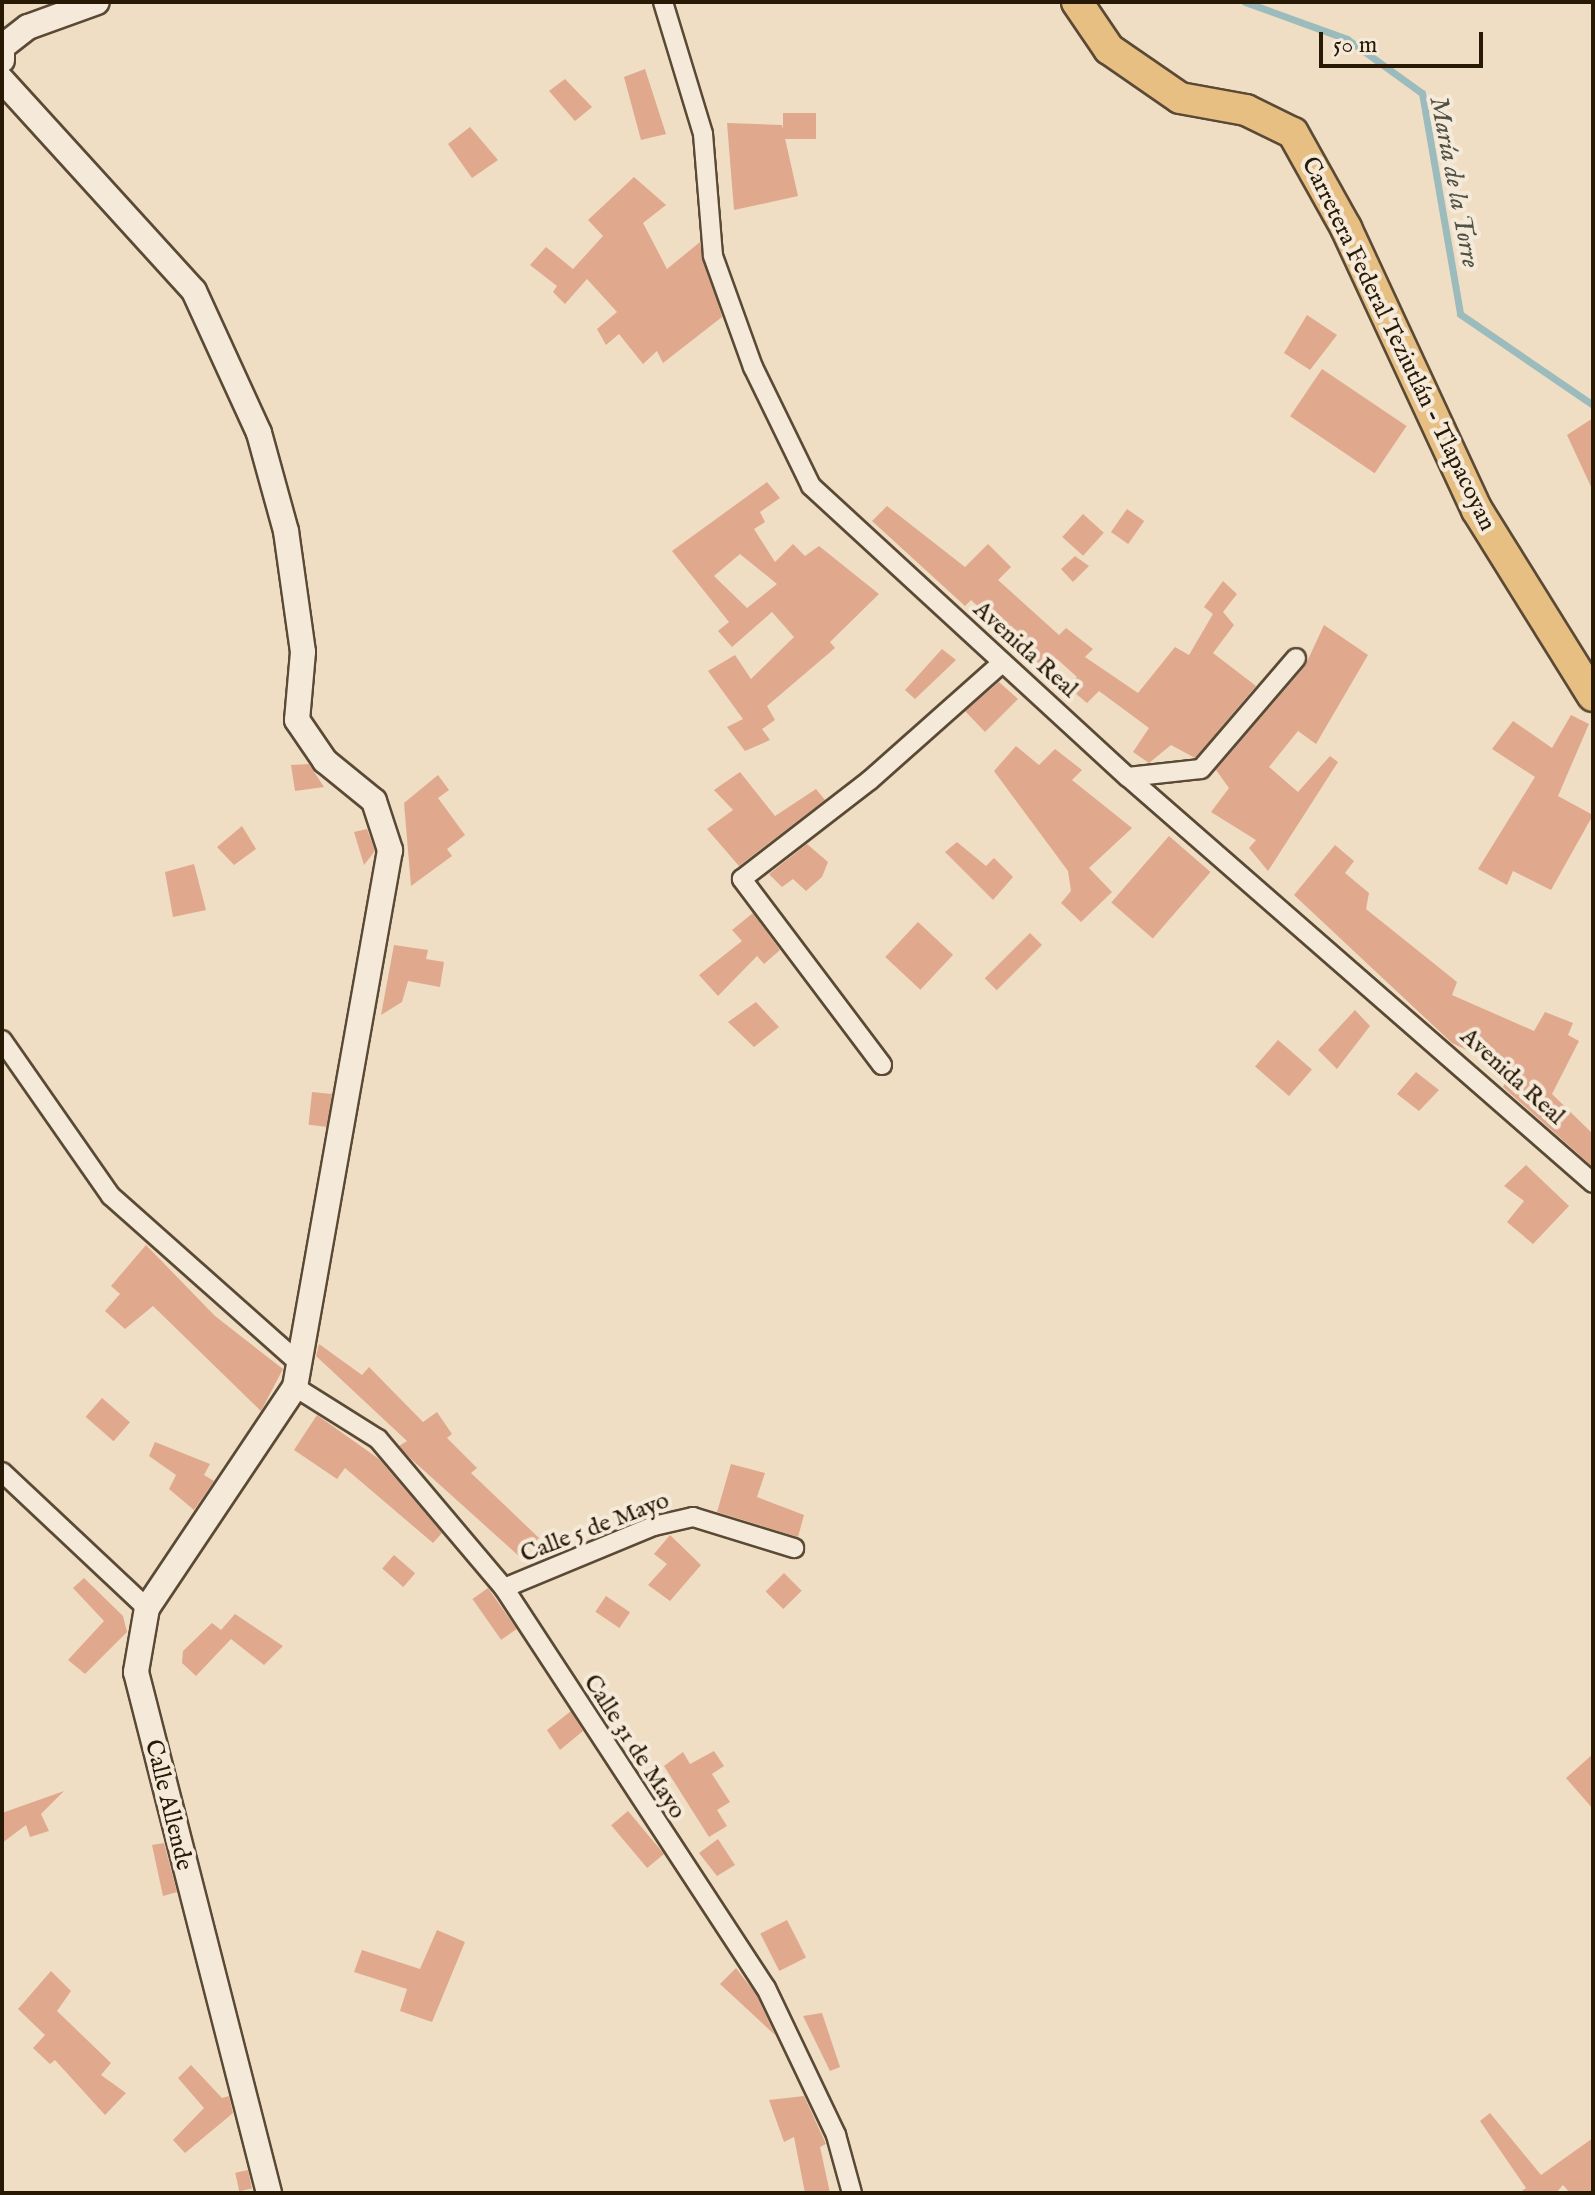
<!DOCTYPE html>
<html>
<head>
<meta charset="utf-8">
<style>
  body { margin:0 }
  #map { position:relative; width:1595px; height:2195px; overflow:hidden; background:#efdec4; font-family:"IM FELL English",serif }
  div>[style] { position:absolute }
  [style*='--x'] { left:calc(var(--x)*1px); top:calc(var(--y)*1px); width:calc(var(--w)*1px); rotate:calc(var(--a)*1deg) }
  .stream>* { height:7px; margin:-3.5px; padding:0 3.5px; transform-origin:3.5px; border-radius:3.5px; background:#9cbbbc }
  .building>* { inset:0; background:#e0a98d; transform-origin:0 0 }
  .roads { filter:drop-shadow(2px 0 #5a4a35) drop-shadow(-2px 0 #5a4a35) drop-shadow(0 2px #5a4a35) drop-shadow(0 -2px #5a4a35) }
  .minor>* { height:18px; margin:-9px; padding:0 9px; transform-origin:9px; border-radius:9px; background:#f5ead9 }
  .tertiary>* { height:24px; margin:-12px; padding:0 12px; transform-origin:12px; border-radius:12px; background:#f5ead9 }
  .primary>* { height:30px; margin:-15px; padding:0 15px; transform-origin:15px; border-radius:15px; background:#e8bf82 }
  span { translate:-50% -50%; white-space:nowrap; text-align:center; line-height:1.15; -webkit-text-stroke:8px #f5ead9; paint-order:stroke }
  .street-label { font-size:24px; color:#281905 }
  .water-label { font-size:26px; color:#515245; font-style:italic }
  .frame { position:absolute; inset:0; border:4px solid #281905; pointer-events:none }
  .scale { position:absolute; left:1319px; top:32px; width:164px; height:36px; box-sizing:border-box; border:4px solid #281905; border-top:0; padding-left:10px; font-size:24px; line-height:28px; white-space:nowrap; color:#281905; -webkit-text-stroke:6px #f5ead9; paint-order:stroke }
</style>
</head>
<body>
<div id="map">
  <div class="stream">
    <i style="--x:1245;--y:2;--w:109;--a:19.9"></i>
    <i style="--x:1347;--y:39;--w:92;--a:35.8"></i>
    <i style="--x:1422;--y:93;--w:224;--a:80.2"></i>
    <i style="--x:1460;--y:314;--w:161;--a:34.4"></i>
  </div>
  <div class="building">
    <i style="clip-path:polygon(645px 69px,666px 134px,641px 140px,624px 77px)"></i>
    <i style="clip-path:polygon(565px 79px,592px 107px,575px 121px,549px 91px)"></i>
    <i style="left:783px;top:113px;width:33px;height:26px"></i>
    <i style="clip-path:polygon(727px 123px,782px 125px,798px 196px,734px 210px)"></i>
    <i style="clip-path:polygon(470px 127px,498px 160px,472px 178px,448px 144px)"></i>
    <i style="clip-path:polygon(634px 177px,666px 205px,643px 223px,667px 269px,700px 242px,722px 317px,663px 363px,657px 351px,643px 364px,619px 334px,606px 345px,597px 329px,617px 312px,587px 279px,565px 304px,553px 292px,557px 286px,530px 265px,546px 247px,573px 269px,603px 236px,588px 220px)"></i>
    <i style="clip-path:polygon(1307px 315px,1337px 335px,1310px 370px,1284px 353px)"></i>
    <i style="left:1322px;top:369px;width:102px;height:57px;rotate:34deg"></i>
    <i style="clip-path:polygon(1593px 418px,1593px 491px,1567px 435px)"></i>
    <i style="clip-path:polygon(evenodd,767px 482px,780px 498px,760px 512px,765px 522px,754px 529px,775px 562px,793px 544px,805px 556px,819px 546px,879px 594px,830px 642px,835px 648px,767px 706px,775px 720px,762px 729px,770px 740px,745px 751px,727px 727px,743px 719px,708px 671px,735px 655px,751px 679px,794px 637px,772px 612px,732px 647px,718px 631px,729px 622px,672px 551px,767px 482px,740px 554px,777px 584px,747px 608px,714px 576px,740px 554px)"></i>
    <i style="clip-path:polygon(887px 506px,965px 567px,988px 544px,1011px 567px,998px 580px,1059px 635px,1066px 628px,1093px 649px,1085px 657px,1138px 693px,1175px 647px,1189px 655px,1213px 614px,1204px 607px,1223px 581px,1237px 594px,1223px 612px,1234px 625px,1213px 653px,1256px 686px,1195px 758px,1171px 745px,1149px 763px,1133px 752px,1149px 728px,1099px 691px,1087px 703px,1068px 687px,1077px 677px,1057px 659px,1046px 670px,971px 600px,965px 606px,872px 521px)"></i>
    <i style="left:1127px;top:509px;width:21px;height:28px;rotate:35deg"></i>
    <i style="left:1083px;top:514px;width:28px;height:31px;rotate:42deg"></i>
    <i style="clip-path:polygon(1075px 556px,1089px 566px,1073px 582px,1061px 569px)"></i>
    <i style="clip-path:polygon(1324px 625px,1368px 655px,1316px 744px,1298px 731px,1269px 767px,1298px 792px,1330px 756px,1338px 762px,1268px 871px,1249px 848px,1256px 840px,1211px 812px,1229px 788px,1216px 770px,1305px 666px)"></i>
    <i style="clip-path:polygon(942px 649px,956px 660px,915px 699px,905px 690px)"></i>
    <i style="clip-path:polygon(999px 682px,1018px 699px,985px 732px,965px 711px)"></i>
    <i style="clip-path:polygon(1571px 715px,1589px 724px,1558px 796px,1593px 815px,1551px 890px,1513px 871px,1507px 885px,1478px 869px,1535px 777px,1492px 749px,1513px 721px,1552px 748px)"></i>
    <i style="clip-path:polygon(1016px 746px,1039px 765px,1055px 749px,1082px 770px,1072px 780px,1132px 828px,1089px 868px,1112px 892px,1081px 922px,1061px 903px,1071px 891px,1068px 871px,994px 771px)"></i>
    <i style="clip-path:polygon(309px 764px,324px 787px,295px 791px,291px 765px)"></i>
    <i style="clip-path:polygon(740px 772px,775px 816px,816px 789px,825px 800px,739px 866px,707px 829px,733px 810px,714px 790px)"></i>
    <i style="clip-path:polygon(438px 775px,449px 790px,438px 798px,465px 835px,447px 849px,452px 856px,411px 886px,404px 803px)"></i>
    <i style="clip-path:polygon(242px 826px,256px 849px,234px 865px,217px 847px)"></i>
    <i style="clip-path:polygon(367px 829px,375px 851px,364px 865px,354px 832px)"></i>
    <i style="left:1169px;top:836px;width:55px;height:88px;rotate:41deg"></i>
    <i style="clip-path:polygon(957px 842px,986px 866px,994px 858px,1013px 877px,993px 900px,945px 852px)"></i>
    <i style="clip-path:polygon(807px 844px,828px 862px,822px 877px,806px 891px,793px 879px,782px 887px,769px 874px)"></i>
    <i style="clip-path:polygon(1335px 845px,1354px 861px,1345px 873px,1369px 893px,1366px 909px,1457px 982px,1452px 995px,1534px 1031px,1545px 1012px,1573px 1023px,1568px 1035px,1579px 1041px,1552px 1094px,1593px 1134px,1593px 1167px,1503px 1087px,1511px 1071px,1452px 1043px,1294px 895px)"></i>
    <i style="clip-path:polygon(194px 864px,206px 910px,173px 917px,165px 872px)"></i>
    <i style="clip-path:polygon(753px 913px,780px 950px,764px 964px,757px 956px,718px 996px,699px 975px,742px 941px,732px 930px)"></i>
    <i style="left:918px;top:922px;width:48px;height:48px;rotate:43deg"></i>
    <i style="left:1030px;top:933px;width:17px;height:64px;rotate:45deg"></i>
    <i style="clip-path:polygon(394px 945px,428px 950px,426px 959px,444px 962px,440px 987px,408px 981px,402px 1002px,381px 1015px)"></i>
    <i style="clip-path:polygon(756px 1002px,779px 1027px,754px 1047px,728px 1022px)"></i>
    <i style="clip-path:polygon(1355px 1010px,1370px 1026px,1337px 1069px,1318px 1050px)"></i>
    <i style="left:1278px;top:1040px;width:45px;height:35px;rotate:41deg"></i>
    <i style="clip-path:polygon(1416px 1072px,1439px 1090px,1419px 1111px,1397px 1094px)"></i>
    <i style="left:312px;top:1092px;width:20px;height:33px;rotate:6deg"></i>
    <i style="clip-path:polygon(1526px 1165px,1569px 1206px,1533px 1244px,1507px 1222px,1524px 1201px,1504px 1186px)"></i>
    <i style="clip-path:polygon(146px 1245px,215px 1316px,283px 1369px,261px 1411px,153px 1306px,125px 1329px,105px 1311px,120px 1294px,111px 1286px)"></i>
    <i style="clip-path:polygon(319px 1344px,362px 1375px,369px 1367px,423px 1422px,437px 1412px,452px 1434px,447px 1438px,477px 1468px,471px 1473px,539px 1538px,520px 1557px,410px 1458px,399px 1446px,407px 1441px,316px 1356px)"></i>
    <i style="left:102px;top:1398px;width:37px;height:25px;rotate:41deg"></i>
    <i style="clip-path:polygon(317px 1415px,379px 1459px,442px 1533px,433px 1543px,345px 1468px,337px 1479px,294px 1450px)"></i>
    <i style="clip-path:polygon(155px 1442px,210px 1464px,204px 1475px,214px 1481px,194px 1510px,169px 1489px,176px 1475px,149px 1456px)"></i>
    <i style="clip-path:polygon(731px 1464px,765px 1473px,757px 1497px,804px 1515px,798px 1537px,717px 1512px)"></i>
    <i style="clip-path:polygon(670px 1535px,701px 1565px,670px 1601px,648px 1585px,667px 1564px,654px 1554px)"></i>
    <i style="left:394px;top:1555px;width:28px;height:18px;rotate:41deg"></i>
    <i style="left:784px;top:1573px;width:25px;height:26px;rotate:45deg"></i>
    <i style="clip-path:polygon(84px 1578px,123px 1616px,127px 1632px,85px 1674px,68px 1660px,104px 1621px,73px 1588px)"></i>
    <i style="left:488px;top:1588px;width:50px;height:19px;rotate:55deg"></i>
    <i style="left:606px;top:1596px;width:29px;height:19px;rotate:34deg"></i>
    <i style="clip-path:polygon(235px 1614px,283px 1646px,264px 1665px,231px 1639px,196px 1676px,182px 1663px,183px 1651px,212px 1623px,221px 1630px)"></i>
    <i style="clip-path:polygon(571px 1711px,583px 1731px,560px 1750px,547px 1730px)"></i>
    <i style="clip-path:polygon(714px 1751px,724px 1766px,712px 1774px,730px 1802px,717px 1810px,727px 1826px,709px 1837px,664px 1766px,683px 1752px,690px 1764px)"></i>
    <i style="clip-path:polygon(1593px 1754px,1593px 1809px,1566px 1778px)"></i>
    <i style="clip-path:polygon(64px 1791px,41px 1814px,49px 1831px,30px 1837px,26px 1825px,2px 1843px,2px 1813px)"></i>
    <i style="left:628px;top:1811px;width:56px;height:22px;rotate:50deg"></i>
    <i style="clip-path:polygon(718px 1839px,735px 1865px,717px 1876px,699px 1853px)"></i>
    <i style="clip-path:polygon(164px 1843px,177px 1892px,163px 1896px,152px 1845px)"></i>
    <i style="left:787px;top:1920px;width:42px;height:30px;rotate:63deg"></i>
    <i style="clip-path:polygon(437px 1930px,465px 1942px,432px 2022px,400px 2011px,407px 1989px,354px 1972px,362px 1950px,420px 1969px)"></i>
    <i style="clip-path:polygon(736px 1968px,756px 1994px,775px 2035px,720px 1984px)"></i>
    <i style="clip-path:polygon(51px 1971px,71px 1991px,57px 2011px,111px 2063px,101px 2075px,126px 2093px,105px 2115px,55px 2060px,50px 2064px,33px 2048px,45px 2035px,18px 2009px)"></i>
    <i style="clip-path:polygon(822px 2013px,840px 2067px,830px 2071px,803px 2016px)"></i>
    <i style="clip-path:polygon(191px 2065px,222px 2098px,229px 2096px,233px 2113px,185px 2153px,173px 2140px,204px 2108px,178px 2078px)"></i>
    <i style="clip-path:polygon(804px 2096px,826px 2144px,820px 2147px,830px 2193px,805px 2193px,794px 2137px,784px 2142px,769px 2100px)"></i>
    <i style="clip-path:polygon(1490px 2113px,1541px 2175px,1593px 2138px,1593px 2193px,1570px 2193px,1563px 2185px,1556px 2193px,1519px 2193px,1526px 2188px,1480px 2121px)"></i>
    <i style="left:248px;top:2170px;width:19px;height:13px;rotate:78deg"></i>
  </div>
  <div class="roads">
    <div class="minor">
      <i style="--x:663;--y:2;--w:138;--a:73.1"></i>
      <i style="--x:703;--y:134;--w:122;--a:85.3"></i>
      <i style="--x:713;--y:256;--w:118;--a:70.2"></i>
      <i style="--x:753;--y:367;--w:132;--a:64"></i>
      <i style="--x:811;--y:486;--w:430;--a:42.6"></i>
      <i style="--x:1128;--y:777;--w:617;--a:41.12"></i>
      <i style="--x:1128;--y:777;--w:73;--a:-6.3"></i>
      <i style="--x:1201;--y:769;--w:146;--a:-49.4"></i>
      <i style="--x:2;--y:1040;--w:190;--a:55.1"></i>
      <i style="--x:111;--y:1196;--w:250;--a:41.6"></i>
      <i style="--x:882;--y:1065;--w:233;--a:-127"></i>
      <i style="--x:742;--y:879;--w:162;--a:-37.7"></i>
      <i style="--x:870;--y:780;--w:176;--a:-41.6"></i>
      <i style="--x:295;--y:1387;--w:98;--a:32.1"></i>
      <i style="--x:378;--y:1439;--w:195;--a:49.8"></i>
      <i style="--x:504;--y:1588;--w:478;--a:56.8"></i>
      <i style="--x:766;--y:1988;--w:163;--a:64.5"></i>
      <i style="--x:836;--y:2135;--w:60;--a:74.6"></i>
      <i style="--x:2;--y:1472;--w:199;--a:43.2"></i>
      <i style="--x:504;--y:1588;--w:162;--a:-22.5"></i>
      <i style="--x:654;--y:1526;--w:40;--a:-13"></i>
      <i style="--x:693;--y:1517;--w:106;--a:17.1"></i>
    </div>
    <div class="tertiary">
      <i style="--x:2;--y:60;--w:13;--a:-90"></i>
      <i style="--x:2;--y:47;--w:33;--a:-38"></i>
      <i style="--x:28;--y:27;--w:73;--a:-19.9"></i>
      <i style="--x:2;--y:80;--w:285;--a:47.7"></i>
      <i style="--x:194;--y:291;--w:156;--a:65.4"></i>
      <i style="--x:259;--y:433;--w:102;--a:74.6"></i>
      <i style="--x:286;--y:531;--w:122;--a:82"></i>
      <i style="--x:303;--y:652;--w:68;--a:95"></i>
      <i style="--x:297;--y:720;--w:50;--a:55.7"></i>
      <i style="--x:325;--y:761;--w:63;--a:39.2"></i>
      <i style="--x:374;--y:801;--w:52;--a:71.9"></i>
      <i style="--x:390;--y:850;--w:545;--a:100.03"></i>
      <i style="--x:295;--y:1387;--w:266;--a:123.8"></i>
      <i style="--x:147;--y:1608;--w:65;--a:99.8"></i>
      <i style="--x:136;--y:1672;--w:538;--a:75.68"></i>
    </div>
    <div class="primary">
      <i style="--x:1077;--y:2;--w:57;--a:55.8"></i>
      <i style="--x:1109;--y:49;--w:86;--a:34.6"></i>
      <i style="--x:1180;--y:98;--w:67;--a:10.3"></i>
      <i style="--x:1246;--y:110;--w:52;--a:26.1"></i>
      <i style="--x:1293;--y:133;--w:109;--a:60.8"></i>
      <i style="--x:1346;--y:228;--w:311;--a:65.1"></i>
      <i style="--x:1477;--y:510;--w:219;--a:58.1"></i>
    </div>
  </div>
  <div class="street-label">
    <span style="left:1398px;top:344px;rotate:64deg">Carretera Federal Teziutlán - Tlapacoyan</span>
    <span style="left:1025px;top:650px;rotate:42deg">Avenida Real</span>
    <span style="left:1512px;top:1077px;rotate:42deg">Avenida Real</span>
    <span style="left:595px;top:1528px;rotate:-21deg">Calle 5 de Mayo</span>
    <span style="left:634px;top:1747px;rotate:57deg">Calle 31 de Mayo</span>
    <span style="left:168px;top:1805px;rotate:76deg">Calle Allende</span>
  </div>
  <div class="water-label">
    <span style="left:1454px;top:182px;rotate:79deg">María de la Torre</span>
  </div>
  <div class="frame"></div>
  <div class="scale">50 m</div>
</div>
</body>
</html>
